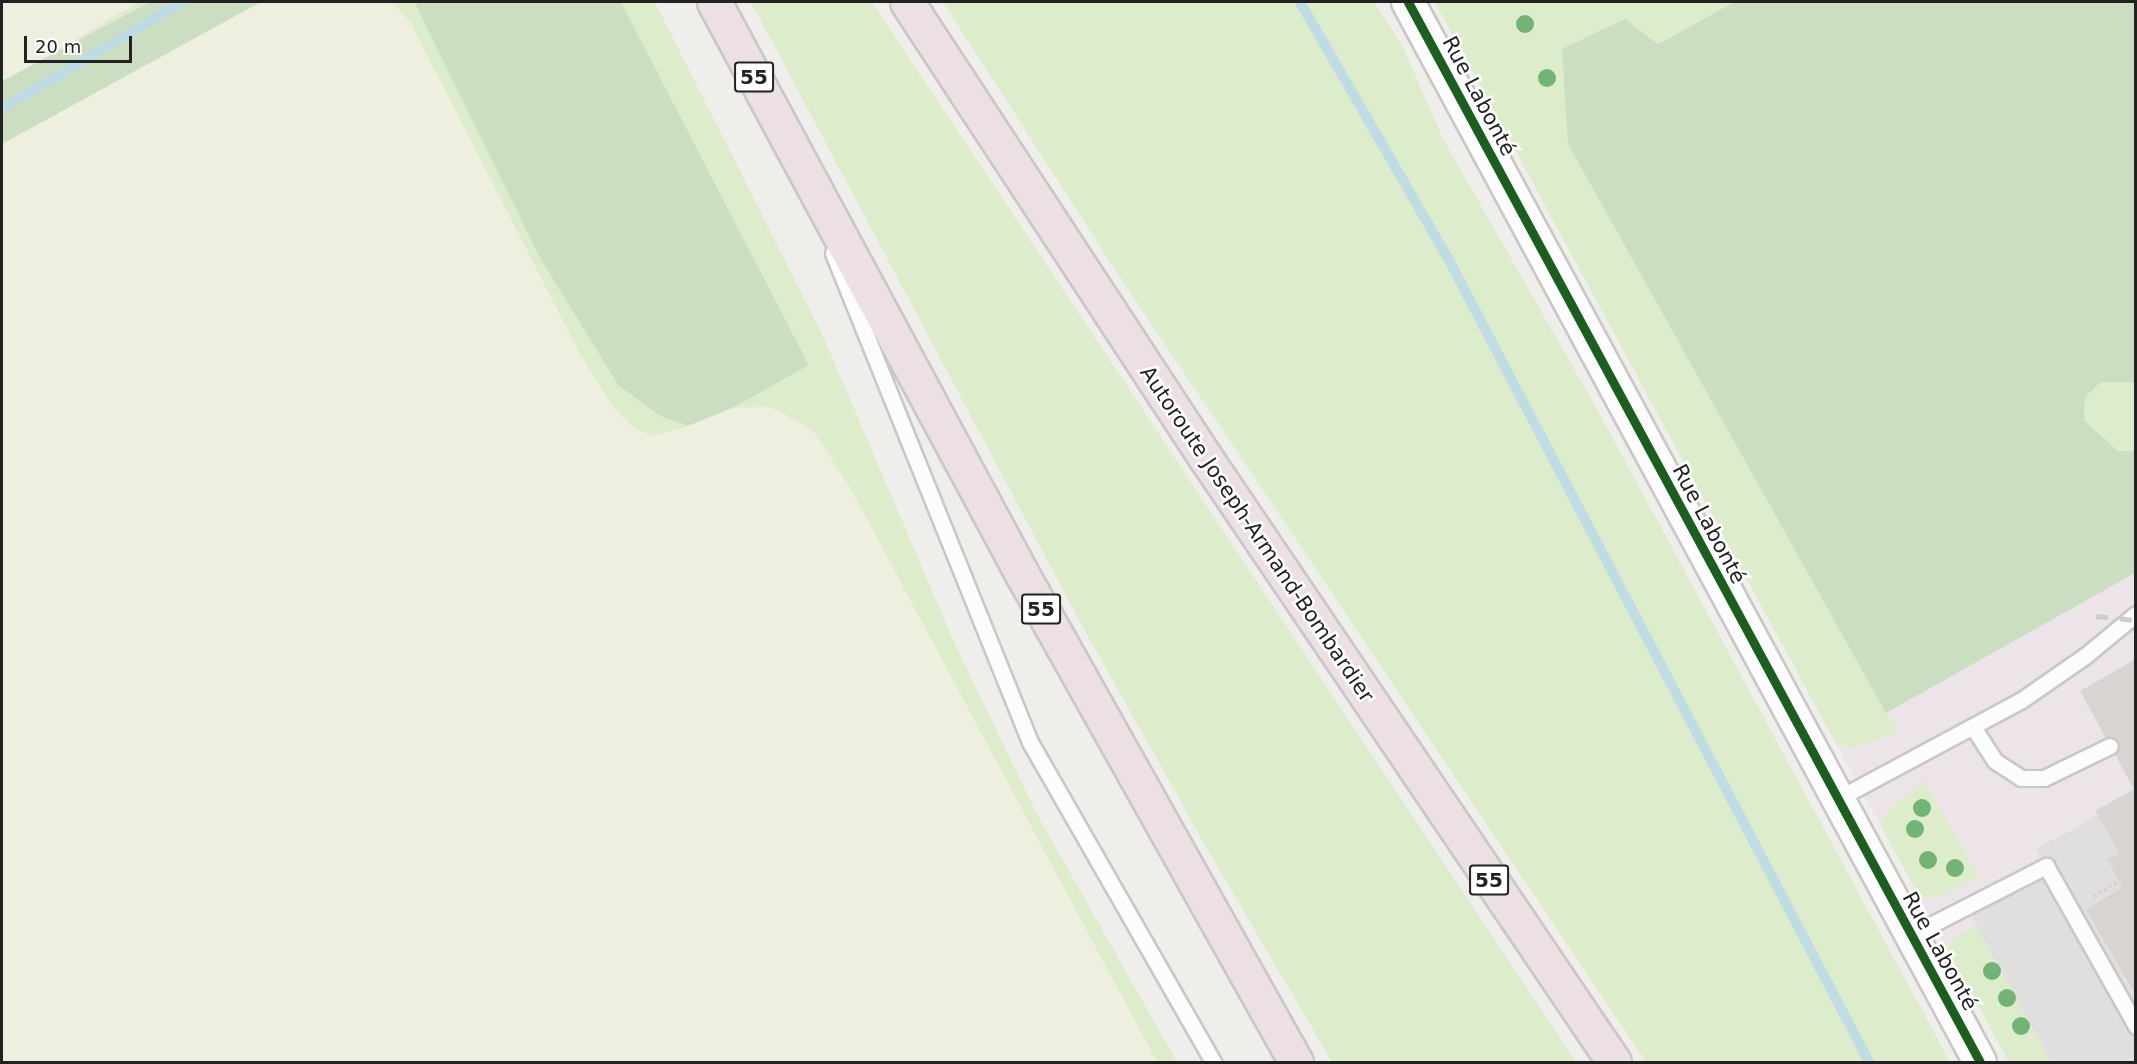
<!DOCTYPE html>
<html>
<head>
<meta charset="utf-8">
<style>
  body { margin:0 }
  #map { position:relative; width:2137px; height:1064px; overflow:hidden; background:#f0eeeb; font-family:"DejaVu Sans",sans-serif }
  div>[style] { position:absolute }
  [style*='--x'] { left:calc(var(--x)*1px); top:calc(var(--y)*1px); width:calc(var(--w)*1px); rotate:calc(var(--a)*1deg) }
  .industrial>* { inset:0; background:#ede4e9 }
  .farmland>* { inset:0; background:#efefdf }
  .grass>* { inset:0; background:#ddeccb }
  .forest>* { inset:0; background:#cbdec1 }
  .parking>* { inset:0; background:#e0dfde }
  .stream>* { height:10px; margin:-5px; padding:0 5px; transform-origin:5px; border-radius:5px; background:#bfdbe3 }
  .building>* { inset:0; background:#d7d4d2 }
  .path>* { height:4px; margin-top:-2px; transform-origin:0; background:repeating-linear-gradient(90deg,#dccecd 0 3px,transparent 0 6px) }
  .roads { filter:drop-shadow(2px 0 #c9c8c7) drop-shadow(-2px 0 #c9c8c7) drop-shadow(0 2px #c9c8c7) drop-shadow(0 -2px #c9c8c7) }
  .lane>* { height:15px; margin:-7.5px; padding:0 7.5px; transform-origin:7.5px; border-radius:7.5px; background:#fdfcfc }
  .street>* { height:32px; margin:-16px; padding:0 16px; transform-origin:16px; border-radius:16px; background:#fdfcfc }
  .highway>* { height:33px; margin:-16.5px; padding:0 16.5px; transform-origin:16.5px; border-radius:16.5px; background:#ece0e2 }
  .rail>* { height:4.5px; margin-top:-2.25px; transform-origin:0; background:repeating-linear-gradient(90deg,#ccc 0 12px,transparent 0 24px) }
  .cycleway>* { height:9px; margin:-4.5px; padding:0 4.5px; transform-origin:4.5px; border-radius:4.5px; background:#1b5e20 }
  .trees>* { width:18px; height:18px; margin:-9px; border-radius:50%; background:#73b476 }
  span { translate:-50% -50%; white-space:nowrap; text-align:center; line-height:1.15; -webkit-text-stroke:5px #fff; paint-order:stroke }
  .shield-label span { padding:2px 4px; background:#fff; border:2px solid; border-radius:4px; -webkit-text-stroke-width:0 }
  .shield-label { font-size:20px; color:#222; font-weight:700 }
  .street-label { font-size:21px; color:#222 }
  .frame { position:absolute; inset:0; border:3px solid #222; pointer-events:none }
  .scale { position:absolute; left:24px; top:36px; width:108px; height:27px; box-sizing:border-box; border:3px solid #222; border-top:0; padding-left:8px; font-size:18px; line-height:21px; white-space:nowrap; color:#222; -webkit-text-stroke:4px #fff; paint-order:stroke }
</style>
</head>
<body>
<div id="map">
  <div class="industrial">
    <i style="clip-path:polygon(2135px 573px,2135px 1062px,2009px 1062px,1835px 742px,1850px 749px,1899px 732px,1886px 713px)"></i>
  </div>
  <div class="farmland">
    <i style="clip-path:polygon(2px 2px,138px 2px,2px 81px)"></i>
    <i style="clip-path:polygon(261px 2px,392px 2px,410px 22px,579px 352px,653px 436px,732px 408px,772px 407px,814px 432px,852px 491px,1157px 1062px,2px 1062px,2px 144px)"></i>
  </div>
  <div class="grass">
    <i style="clip-path:polygon(138px 2px,150px 2px,43px 59px)"></i>
    <i style="clip-path:polygon(392px 2px,414px 2px,539px 256px,618px 385px,660px 416px,688px 426px,653px 436px,633px 427px,613px 407px,579px 352px,410px 22px)"></i>
    <i style="clip-path:polygon(621px 2px,655px 2px,823px 336px,955px 644px,1038px 816px,1177px 1062px,1157px 1062px,852px 491px,814px 432px,772px 407px,732px 408px,809px 364px)"></i>
    <i style="clip-path:polygon(751px 2px,872px 2px,1576px 1062px,1332px 1062px,1209px 852px,1079px 620px)"></i>
    <i style="clip-path:polygon(943px 2px,1374px 2px,1403px 47px,1443px 139px,1598px 411px,1950px 1062px,1646px 1062px,1114px 268px)"></i>
    <i style="clip-path:polygon(1435px 2px,1734px 2px,1657px 44px,1568px 144px,1899px 732px,1850px 749px,1835px 742px)"></i>
    <i style="clip-path:polygon(2101px 382px,2135px 382px,2135px 451px,2118px 451px,2084px 420px,2085px 397px)"></i>
    <i style="clip-path:polygon(1924px 782px,1980px 877px,1936px 899px,1919px 896px,1880px 824px,1891px 806px)"></i>
    <i style="clip-path:polygon(1977px 927px,2051px 1062px,2009px 1062px,1947px 950px,1951px 939px)"></i>
  </div>
  <div class="forest">
    <i style="clip-path:polygon(150px 2px,261px 2px,2px 144px,2px 81px)"></i>
    <i style="clip-path:polygon(414px 2px,621px 2px,809px 365px,732px 408px,688px 426px,660px 416px,618px 385px,539px 256px)"></i>
    <i style="clip-path:polygon(1734px 2px,2135px 2px,2135px 382px,2101px 382px,2085px 397px,2084px 420px,2118px 451px,2135px 451px,2135px 573px,1886px 713px,1568px 144px,1562px 49px,1625px 19px,1658px 44px)"></i>
  </div>
  <div class="parking">
    <i style="clip-path:polygon(2098px 815px,2120px 854px,2107px 860px,2122px 887px,2086px 910px,2135px 996px,2135px 1062px,2051px 1062px,1966px 907px,2046px 866px,2036px 849px)"></i>
  </div>
  <div class="stream">
    <i style="--x:1300;--y:2;--w:302;--a:60"></i>
    <i style="--x:1451;--y:264;--w:901;--a:62.35"></i>
    <i style="--x:2;--y:109;--w:209;--a:-30.7"></i>
  </div>
  <div class="building">
    <i style="clip-path:polygon(2136px 659px,2136px 996px,2086px 910px,2122px 887px,2107px 859px,2120px 854px,2095px 811px,2134px 789px,2080px 691px)"></i>
  </div>
  <div class="path">
    <i style="--x:2094;--y:897;--w:30;--a:-33"></i>
  </div>
  <div class="roads">
    <div class="lane">
      <i style="--x:833;--y:253;--w:527;--a:68.06"></i>
      <i style="--x:1030;--y:742;--w:369;--a:60.2"></i>
      <i style="--x:1973;--y:727;--w:40;--a:57.1"></i>
      <i style="--x:1995;--y:761;--w:31;--a:33"></i>
      <i style="--x:2021;--y:778;--w:23;--a:0"></i>
      <i style="--x:2044;--y:778;--w:73;--a:-25.9"></i>
      <i style="--x:1837;--y:799;--w:208;--a:-28.2"></i>
      <i style="--x:2020;--y:701;--w:79;--a:-34.7"></i>
      <i style="--x:2085;--y:656;--w:66;--a:-39.5"></i>
      <i style="--x:1911;--y:935;--w:152;--a:-27.1"></i>
      <i style="--x:2046;--y:866;--w:184;--a:60.6"></i>
    </div>
    <div class="street">
      <i style="--x:1408;--y:2;--w:1204;--a:61.65"></i>
    </div>
    <div class="highway">
      <i style="--x:714;--y:2;--w:650;--a:61.7"></i>
      <i style="--x:1022;--y:574;--w:560;--a:60.69"></i>
      <i style="--x:907;--y:2;--w:544;--a:56.78"></i>
      <i style="--x:1205;--y:457;--w:730;--a:55.94"></i>
    </div>
  </div>
  <div class="rail">
    <i style="--x:2096;--y:616;--w:40;--a:5.7"></i>
  </div>
  <div class="cycleway">
    <i style="--x:1408;--y:2;--w:1204;--a:61.65"></i>
  </div>
  <div class="trees">
    <i style="left:1525px;top:24px"></i>
    <i style="left:1547px;top:78px"></i>
    <i style="left:1922px;top:808px"></i>
    <i style="left:1915px;top:829px"></i>
    <i style="left:1928px;top:860px"></i>
    <i style="left:1955px;top:868px"></i>
    <i style="left:1992px;top:971px"></i>
    <i style="left:2007px;top:998px"></i>
    <i style="left:2021px;top:1026px"></i>
  </div>
  <div class="shield-label">
    <span style="left:754px;top:77px">55</span>
    <span style="left:1041px;top:609px">55</span>
    <span style="left:1489px;top:880px">55</span>
  </div>
  <div class="street-label">
    <span style="left:1479px;top:96px;rotate:62deg">Rue Labonté</span>
    <span style="left:1709px;top:524px;rotate:62deg">Rue Labonté</span>
    <span style="left:1257px;top:534px;rotate:56deg">Autoroute Joseph-Armand-Bombardier</span>
    <span style="left:1940px;top:951px;rotate:61deg">Rue Labonté</span>
  </div>
  <div class="frame"></div>
  <div class="scale">20 m</div>
</div>
</body>
</html>
